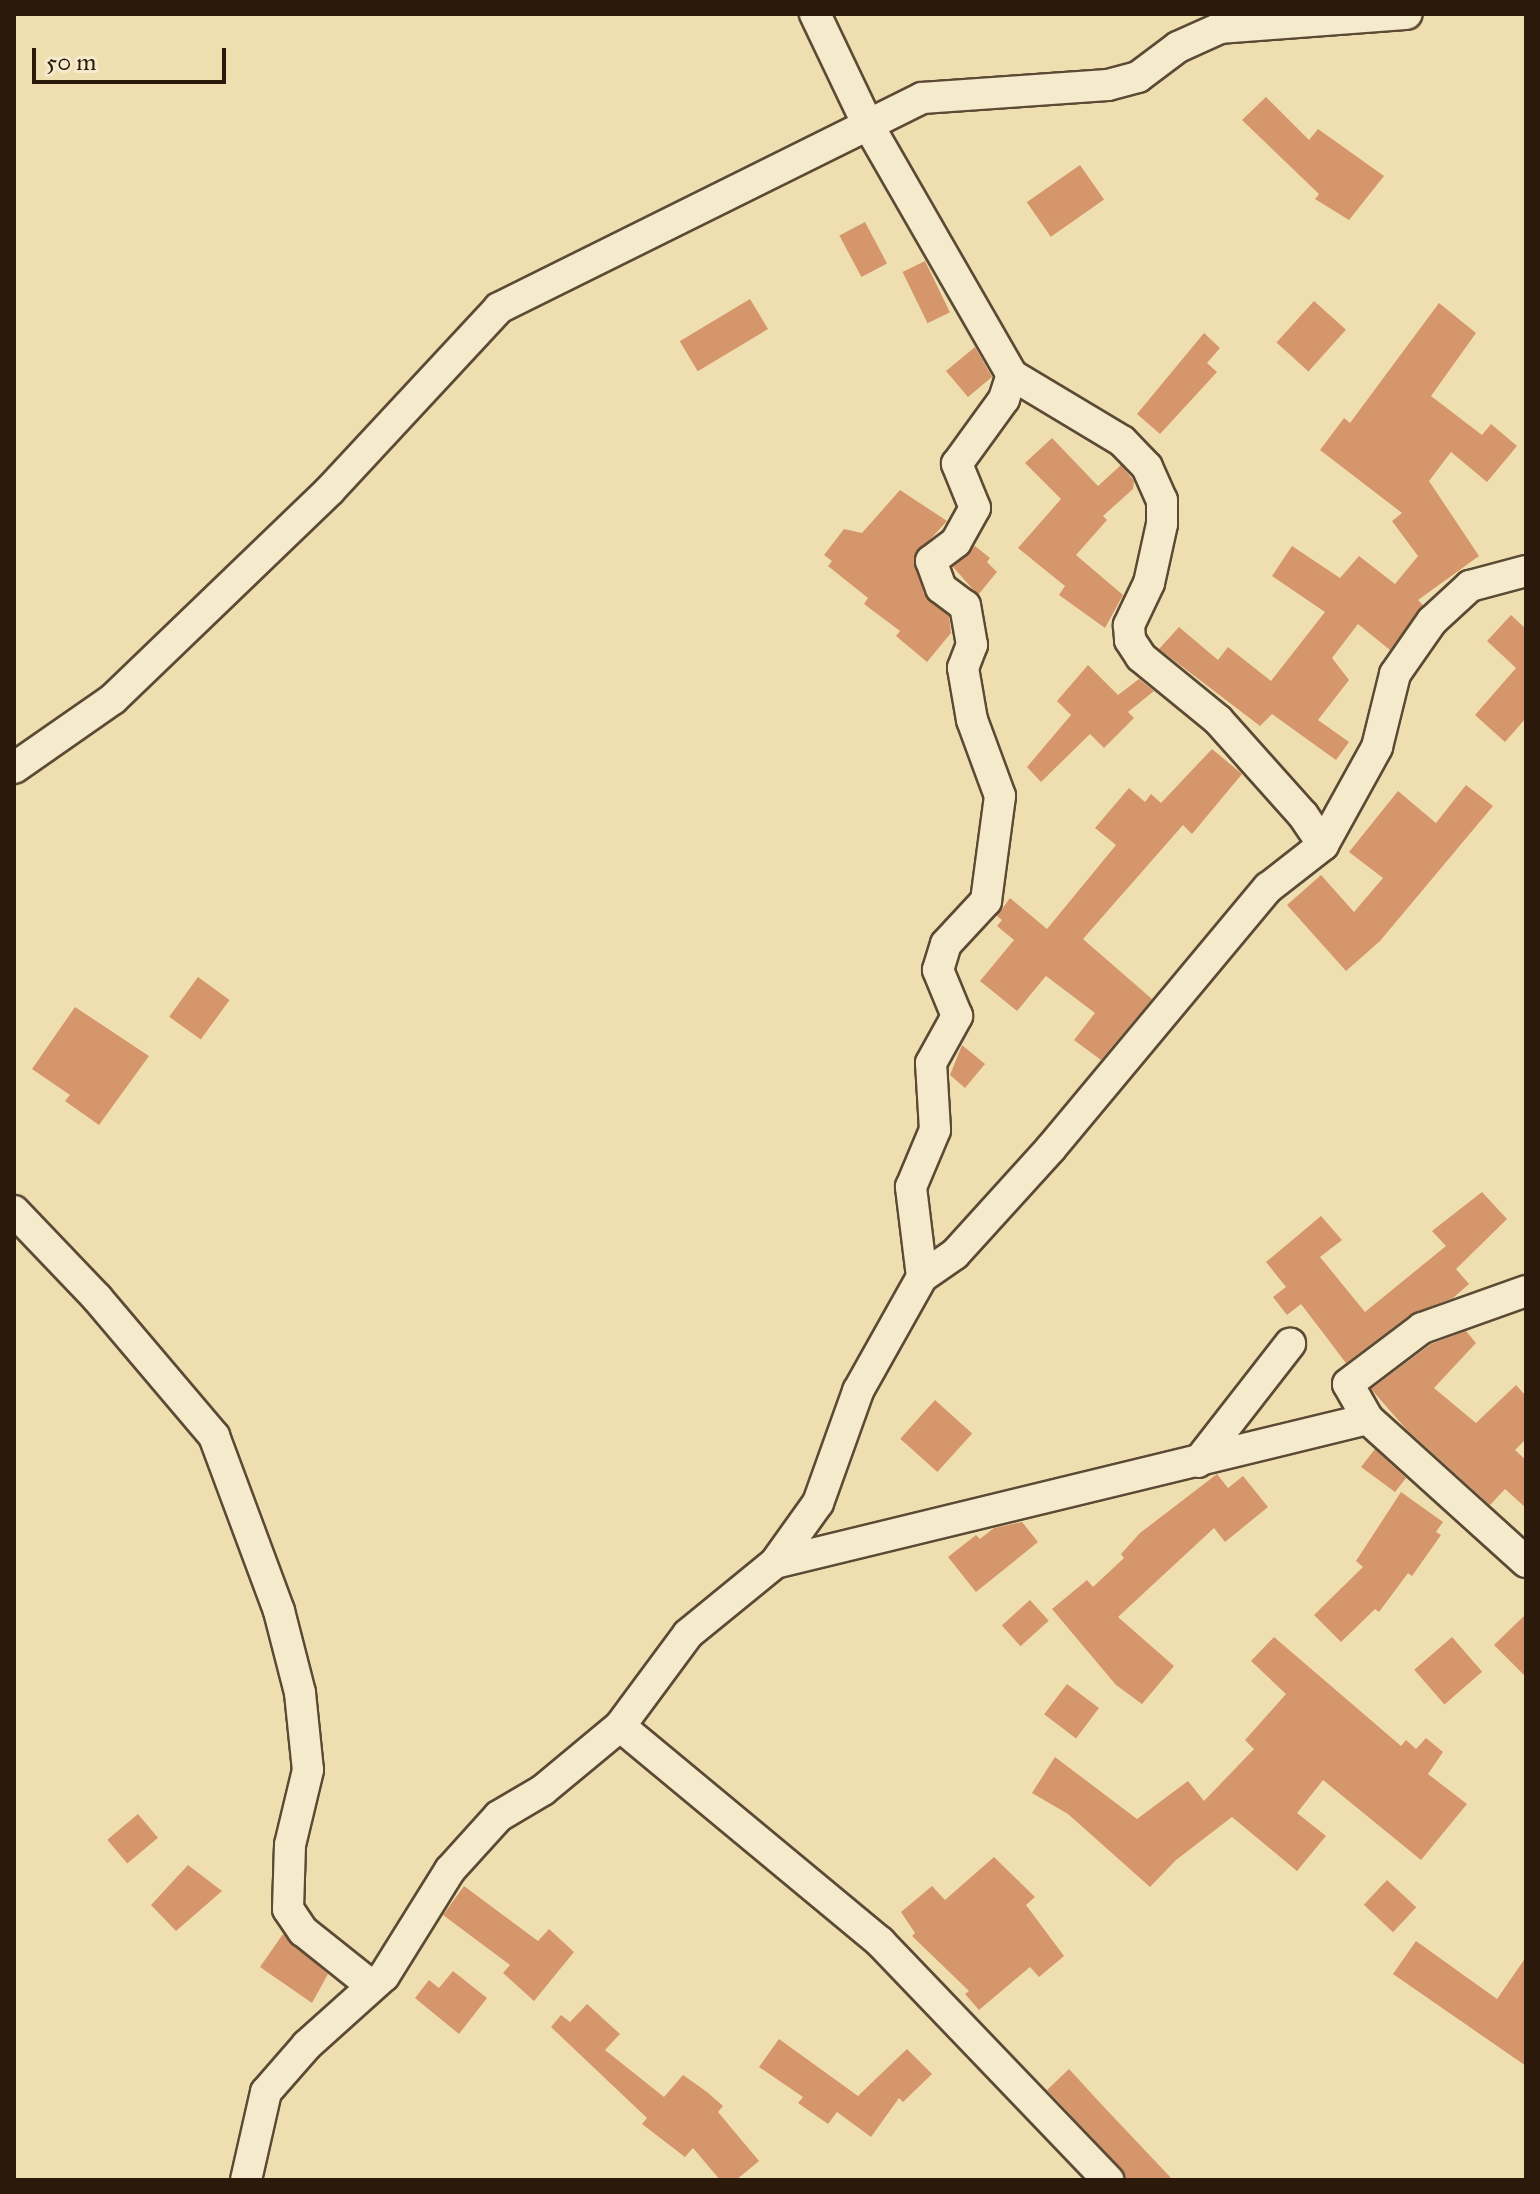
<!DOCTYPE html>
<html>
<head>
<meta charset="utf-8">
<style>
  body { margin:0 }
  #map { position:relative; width:1540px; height:2194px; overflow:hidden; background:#efdfb0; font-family:"IM FELL Great Primer",serif }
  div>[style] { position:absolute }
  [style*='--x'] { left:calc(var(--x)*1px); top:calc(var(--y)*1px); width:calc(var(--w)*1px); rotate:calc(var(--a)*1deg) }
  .building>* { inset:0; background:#d6966b; transform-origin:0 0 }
  .roads { filter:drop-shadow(2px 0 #5c4a35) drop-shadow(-2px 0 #5c4a35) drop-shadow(0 2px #5c4a35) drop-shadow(0 -2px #5c4a35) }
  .minor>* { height:30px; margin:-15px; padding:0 15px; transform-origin:15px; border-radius:15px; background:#f5eacc }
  span { translate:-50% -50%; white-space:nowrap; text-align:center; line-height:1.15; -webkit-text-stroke:6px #f5eacc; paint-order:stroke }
  .frame { position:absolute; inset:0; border:16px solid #2b190c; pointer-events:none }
  .scale { position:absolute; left:32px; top:48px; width:194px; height:36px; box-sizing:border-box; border:4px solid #2b190c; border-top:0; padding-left:10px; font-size:24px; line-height:28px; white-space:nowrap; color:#2b190c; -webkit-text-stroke:6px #f5eacc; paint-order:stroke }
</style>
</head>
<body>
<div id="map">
  <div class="building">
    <i style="clip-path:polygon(1266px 97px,1309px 140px,1318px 129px,1384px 176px,1349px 220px,1315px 199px,1319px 194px,1242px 120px)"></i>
    <i style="left:1080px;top:165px;width:42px;height:65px;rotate:55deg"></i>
    <i style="left:865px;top:222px;width:47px;height:29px;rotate:62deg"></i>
    <i style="left:925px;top:261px;width:57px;height:25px;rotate:64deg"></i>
    <i style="left:750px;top:299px;width:35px;height:82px;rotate:59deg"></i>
    <i style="left:1314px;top:301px;width:43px;height:56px;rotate:42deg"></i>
    <i style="clip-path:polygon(1439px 303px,1476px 333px,1431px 396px,1482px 435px,1491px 424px,1517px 446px,1487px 482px,1451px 452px,1429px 481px,1479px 556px,1418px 600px,1423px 605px,1390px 650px,1358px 624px,1332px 658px,1349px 680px,1318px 720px,1349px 742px,1336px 760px,1272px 714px,1260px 726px,1159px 649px,1179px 627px,1218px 660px,1228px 647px,1271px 681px,1325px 612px,1272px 576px,1292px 546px,1340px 578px,1359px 556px,1395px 584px,1418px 556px,1392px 521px,1402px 513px,1320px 450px,1344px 418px,1350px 423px)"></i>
    <i style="clip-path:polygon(1204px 333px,1220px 348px,1207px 363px,1217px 372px,1160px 434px,1137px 414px)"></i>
    <i style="clip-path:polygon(975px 347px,992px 377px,968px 397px,946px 371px)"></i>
    <i style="clip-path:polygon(1052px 438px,1098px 486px,1121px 465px,1134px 481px,1133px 489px,1103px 516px,1107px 520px,1076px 555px,1123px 595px,1105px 628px,1059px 595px,1065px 586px,1018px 548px,1061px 499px,1025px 463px)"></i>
    <i style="clip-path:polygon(900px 490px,947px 521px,914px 557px,924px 594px,949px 616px,951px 633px,927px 662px,896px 636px,900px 631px,864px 604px,868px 598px,828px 566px,832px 561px,824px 555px,844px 529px,862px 533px)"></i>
    <i style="clip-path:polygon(975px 546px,990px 558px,987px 562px,997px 572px,978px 595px,953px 567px)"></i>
    <i style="clip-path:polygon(1511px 615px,1526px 629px,1526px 718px,1505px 742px,1475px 715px,1516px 668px,1487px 641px)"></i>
    <i style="clip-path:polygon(1088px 665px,1118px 695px,1139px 679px,1154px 691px,1128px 712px,1134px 718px,1104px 748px,1090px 734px,1041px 782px,1027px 767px,1071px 715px,1057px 701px)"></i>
    <i style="clip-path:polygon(1212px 749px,1242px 774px,1192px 834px,1183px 825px,1083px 939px,1152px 999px,1101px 1060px,1074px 1040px,1095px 1013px,1046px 976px,1017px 1011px,980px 981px,1014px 940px,997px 926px,1002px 920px,997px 916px,1010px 898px,1047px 929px,1116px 845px,1095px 828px,1129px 788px,1145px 802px,1151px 794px,1161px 803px)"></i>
    <i style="clip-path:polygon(1466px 785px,1493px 806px,1380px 941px,1346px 971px,1287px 905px,1321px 875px,1354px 912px,1383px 878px,1349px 852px,1398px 791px,1436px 823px)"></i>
    <i style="left:198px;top:977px;width:39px;height:49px;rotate:36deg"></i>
    <i style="clip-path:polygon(75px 1007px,149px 1056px,99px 1125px,65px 1101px,70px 1095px,32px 1069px)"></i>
    <i style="clip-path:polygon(962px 1045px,985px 1064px,965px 1088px,950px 1075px)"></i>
    <i style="clip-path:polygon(1482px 1192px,1507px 1219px,1456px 1269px,1469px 1284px,1453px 1298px,1411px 1314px,1346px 1363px,1301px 1304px,1287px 1315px,1273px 1297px,1286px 1287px,1266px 1262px,1321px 1216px,1342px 1240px,1320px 1257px,1365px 1312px,1446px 1246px,1432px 1231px)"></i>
    <i style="clip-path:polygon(1466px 1331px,1476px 1343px,1434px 1388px,1476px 1423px,1516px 1385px,1526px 1396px,1526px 1439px,1515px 1450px,1526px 1460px,1526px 1508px,1505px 1489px,1490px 1505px,1406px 1429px,1371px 1389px,1431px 1344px)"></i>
    <i style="left:935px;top:1400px;width:50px;height:52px;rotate:42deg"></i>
    <i style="clip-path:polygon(1375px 1449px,1406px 1478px,1395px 1492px,1361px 1467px)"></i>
    <i style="clip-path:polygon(1217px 1474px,1228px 1488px,1243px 1476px,1268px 1507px,1225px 1542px,1214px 1528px,1118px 1617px,1174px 1666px,1142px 1704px,1116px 1685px,1052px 1609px,1087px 1580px,1093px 1587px,1124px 1558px,1121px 1554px,1140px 1533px)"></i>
    <i style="clip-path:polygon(1401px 1492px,1443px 1522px,1436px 1532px,1441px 1535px,1412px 1576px,1408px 1573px,1379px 1612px,1375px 1609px,1341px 1642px,1314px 1615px,1363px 1567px,1356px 1561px)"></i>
    <i style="clip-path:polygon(1022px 1522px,1038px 1542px,976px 1592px,948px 1557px,976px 1535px,980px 1539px,994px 1528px)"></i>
    <i style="left:1030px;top:1600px;width:28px;height:38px;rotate:48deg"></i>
    <i style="clip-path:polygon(1526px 1614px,1526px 1677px,1494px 1645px)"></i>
    <i style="clip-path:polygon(1274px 1637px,1401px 1746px,1406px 1740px,1416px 1749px,1426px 1738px,1443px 1752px,1428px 1774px,1467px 1804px,1421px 1860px,1323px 1780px,1297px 1813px,1326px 1836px,1297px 1871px,1232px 1817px,1176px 1860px,1150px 1887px,1068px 1814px,1032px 1793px,1055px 1757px,1137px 1819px,1188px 1781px,1204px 1801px,1254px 1749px,1245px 1740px,1286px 1694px,1251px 1661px)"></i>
    <i style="left:1452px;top:1637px;width:46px;height:50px;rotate:49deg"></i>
    <i style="left:1067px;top:1684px;width:40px;height:38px;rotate:37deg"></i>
    <i style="left:138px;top:1814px;width:31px;height:40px;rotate:50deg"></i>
    <i style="clip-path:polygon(994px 1857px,1035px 1897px,1026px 1905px,1064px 1956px,1039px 1977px,1030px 1967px,979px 2010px,965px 1994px,969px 1991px,912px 1936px,915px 1933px,901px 1912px,932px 1886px,945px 1900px)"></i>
    <i style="clip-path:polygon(188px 1865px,222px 1891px,176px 1931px,151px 1905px)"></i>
    <i style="left:1387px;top:1880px;width:40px;height:34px;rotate:43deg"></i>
    <i style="clip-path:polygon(464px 1886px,538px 1941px,549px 1929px,574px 1952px,534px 2001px,503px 1973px,510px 1965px,443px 1915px)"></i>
    <i style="clip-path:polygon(283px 1934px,328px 1974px,312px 2003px,260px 1967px)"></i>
    <i style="clip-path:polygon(1416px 1941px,1497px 1999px,1526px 1957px,1526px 2066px,1393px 1974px)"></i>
    <i style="clip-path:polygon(453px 1971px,487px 1998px,459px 2034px,415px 1998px,429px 1980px,439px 1988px)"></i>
    <i style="clip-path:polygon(587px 2004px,620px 2034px,605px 2050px,664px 2097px,683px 2075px,707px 2092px,723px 2106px,718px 2112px,759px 2161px,736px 2180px,720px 2180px,693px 2148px,685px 2157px,642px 2124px,647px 2118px,551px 2027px,561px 2015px,570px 2022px)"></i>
    <i style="clip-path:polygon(779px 2039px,858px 2096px,907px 2049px,932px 2074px,903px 2102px,899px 2098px,871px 2137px,837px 2112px,828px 2124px,798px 2103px,803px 2097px,759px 2067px)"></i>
    <i style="clip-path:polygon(1069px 2069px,1103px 2106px,1173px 2180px,1126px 2180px,1121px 2168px,1047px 2090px)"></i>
  </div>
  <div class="roads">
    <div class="minor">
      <i style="--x:1012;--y:375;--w:128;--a:31"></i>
      <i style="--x:1122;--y:441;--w:36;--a:46"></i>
      <i style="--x:1147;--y:467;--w:36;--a:66"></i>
      <i style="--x:1162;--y:500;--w:24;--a:90"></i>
      <i style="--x:1162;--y:524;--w:60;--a:102.4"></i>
      <i style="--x:1149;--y:583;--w:47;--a:115.5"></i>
      <i style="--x:1129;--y:625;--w:15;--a:86"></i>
      <i style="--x:1130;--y:640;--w:20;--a:57"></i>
      <i style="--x:1141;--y:657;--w:99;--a:39.3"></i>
      <i style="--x:1218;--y:720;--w:127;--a:48.2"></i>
      <i style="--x:1303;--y:815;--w:36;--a:56"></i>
      <i style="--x:14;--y:768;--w:121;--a:-34.9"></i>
      <i style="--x:113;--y:699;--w:301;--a:-43.9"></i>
      <i style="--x:330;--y:490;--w:248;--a:-47.1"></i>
      <i style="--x:499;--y:308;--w:472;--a:-26.4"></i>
      <i style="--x:922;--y:98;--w:186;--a:-4"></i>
      <i style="--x:1108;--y:85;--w:31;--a:-15"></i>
      <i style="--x:1138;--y:77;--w:50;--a:-36.9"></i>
      <i style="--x:1178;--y:47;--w:46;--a:-24.3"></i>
      <i style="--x:1220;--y:28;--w:187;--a:-4.3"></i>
      <i style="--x:14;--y:1211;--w:120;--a:46.3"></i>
      <i style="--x:97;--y:1298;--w:181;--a:49.7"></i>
      <i style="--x:214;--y:1436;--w:187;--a:69.6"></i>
      <i style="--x:279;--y:1611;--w:85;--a:75.6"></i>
      <i style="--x:300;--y:1693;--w:77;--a:84.1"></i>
      <i style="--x:308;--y:1770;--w:77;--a:103.5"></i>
      <i style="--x:290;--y:1845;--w:64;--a:91.8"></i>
      <i style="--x:288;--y:1909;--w:27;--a:56"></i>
      <i style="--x:303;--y:1931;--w:88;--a:38.6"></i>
      <i style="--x:922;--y:1277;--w:40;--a:-34.9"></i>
      <i style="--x:955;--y:1254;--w:143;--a:-47.8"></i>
      <i style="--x:1051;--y:1148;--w:339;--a:-50.2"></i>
      <i style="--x:1268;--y:888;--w:70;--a:-38"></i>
      <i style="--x:1323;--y:845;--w:112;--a:-61.1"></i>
      <i style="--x:1377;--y:747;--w:75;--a:-76.1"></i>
      <i style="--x:1395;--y:674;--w:65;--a:-55.1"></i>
      <i style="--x:1432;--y:621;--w:52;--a:-42.6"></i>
      <i style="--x:1470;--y:586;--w:58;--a:-15"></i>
      <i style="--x:1368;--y:1419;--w:40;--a:-119.7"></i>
      <i style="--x:1348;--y:1384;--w:93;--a:-37.1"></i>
      <i style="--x:1422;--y:1328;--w:110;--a:-19.6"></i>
      <i style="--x:1198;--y:1462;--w:150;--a:-52.1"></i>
      <i style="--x:775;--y:1563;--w:610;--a:-13.65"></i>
      <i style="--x:1368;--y:1419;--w:213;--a:42.1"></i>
      <i style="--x:620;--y:1726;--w:338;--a:39.7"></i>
      <i style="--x:880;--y:1942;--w:330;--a:46.2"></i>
      <i style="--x:246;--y:2180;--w:90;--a:-77.2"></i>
      <i style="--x:266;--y:2092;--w:62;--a:-48.9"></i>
      <i style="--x:307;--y:2045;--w:103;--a:-41.9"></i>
      <i style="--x:384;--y:1976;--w:125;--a:-58.1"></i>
      <i style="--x:450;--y:1870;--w:73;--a:-47.8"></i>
      <i style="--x:499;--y:1816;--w:51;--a:-30.6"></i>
      <i style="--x:543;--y:1790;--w:100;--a:-39.7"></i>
      <i style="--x:620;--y:1726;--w:114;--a:-53.5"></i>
      <i style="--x:688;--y:1634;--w:112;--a:-39.2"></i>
      <i style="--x:775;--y:1563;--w:74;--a:-54.4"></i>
      <i style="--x:818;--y:1503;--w:119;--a:-70.3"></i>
      <i style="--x:858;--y:1391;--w:131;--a:-60.7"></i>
      <i style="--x:922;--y:1277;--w:91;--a:-97"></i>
      <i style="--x:911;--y:1187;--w:62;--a:-67.2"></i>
      <i style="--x:935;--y:1130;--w:67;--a:-93.4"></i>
      <i style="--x:931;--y:1063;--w:54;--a:-61"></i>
      <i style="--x:957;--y:1016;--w:50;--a:-112.4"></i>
      <i style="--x:938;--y:970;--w:27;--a:-73"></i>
      <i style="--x:946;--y:944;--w:59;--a:-47.1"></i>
      <i style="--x:986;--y:901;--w:106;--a:-82.4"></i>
      <i style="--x:1000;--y:796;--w:81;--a:-110.2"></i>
      <i style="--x:972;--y:720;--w:53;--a:-99.8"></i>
      <i style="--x:963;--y:668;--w:25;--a:-69"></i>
      <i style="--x:972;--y:645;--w:40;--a:-100"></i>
      <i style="--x:965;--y:606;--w:30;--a:-143"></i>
      <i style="--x:941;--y:588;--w:29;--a:-110"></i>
      <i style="--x:931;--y:561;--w:31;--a:-37"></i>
      <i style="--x:956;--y:542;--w:39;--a:-61"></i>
      <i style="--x:975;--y:508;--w:48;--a:-112.2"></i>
      <i style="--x:957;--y:464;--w:80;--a:-54.1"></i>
      <i style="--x:1004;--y:399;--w:25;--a:-72"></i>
      <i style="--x:1012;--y:375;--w:291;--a:-119.9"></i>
      <i style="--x:867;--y:123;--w:121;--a:-115.5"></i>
    </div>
  </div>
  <div class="frame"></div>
  <div class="scale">50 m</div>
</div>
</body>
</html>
